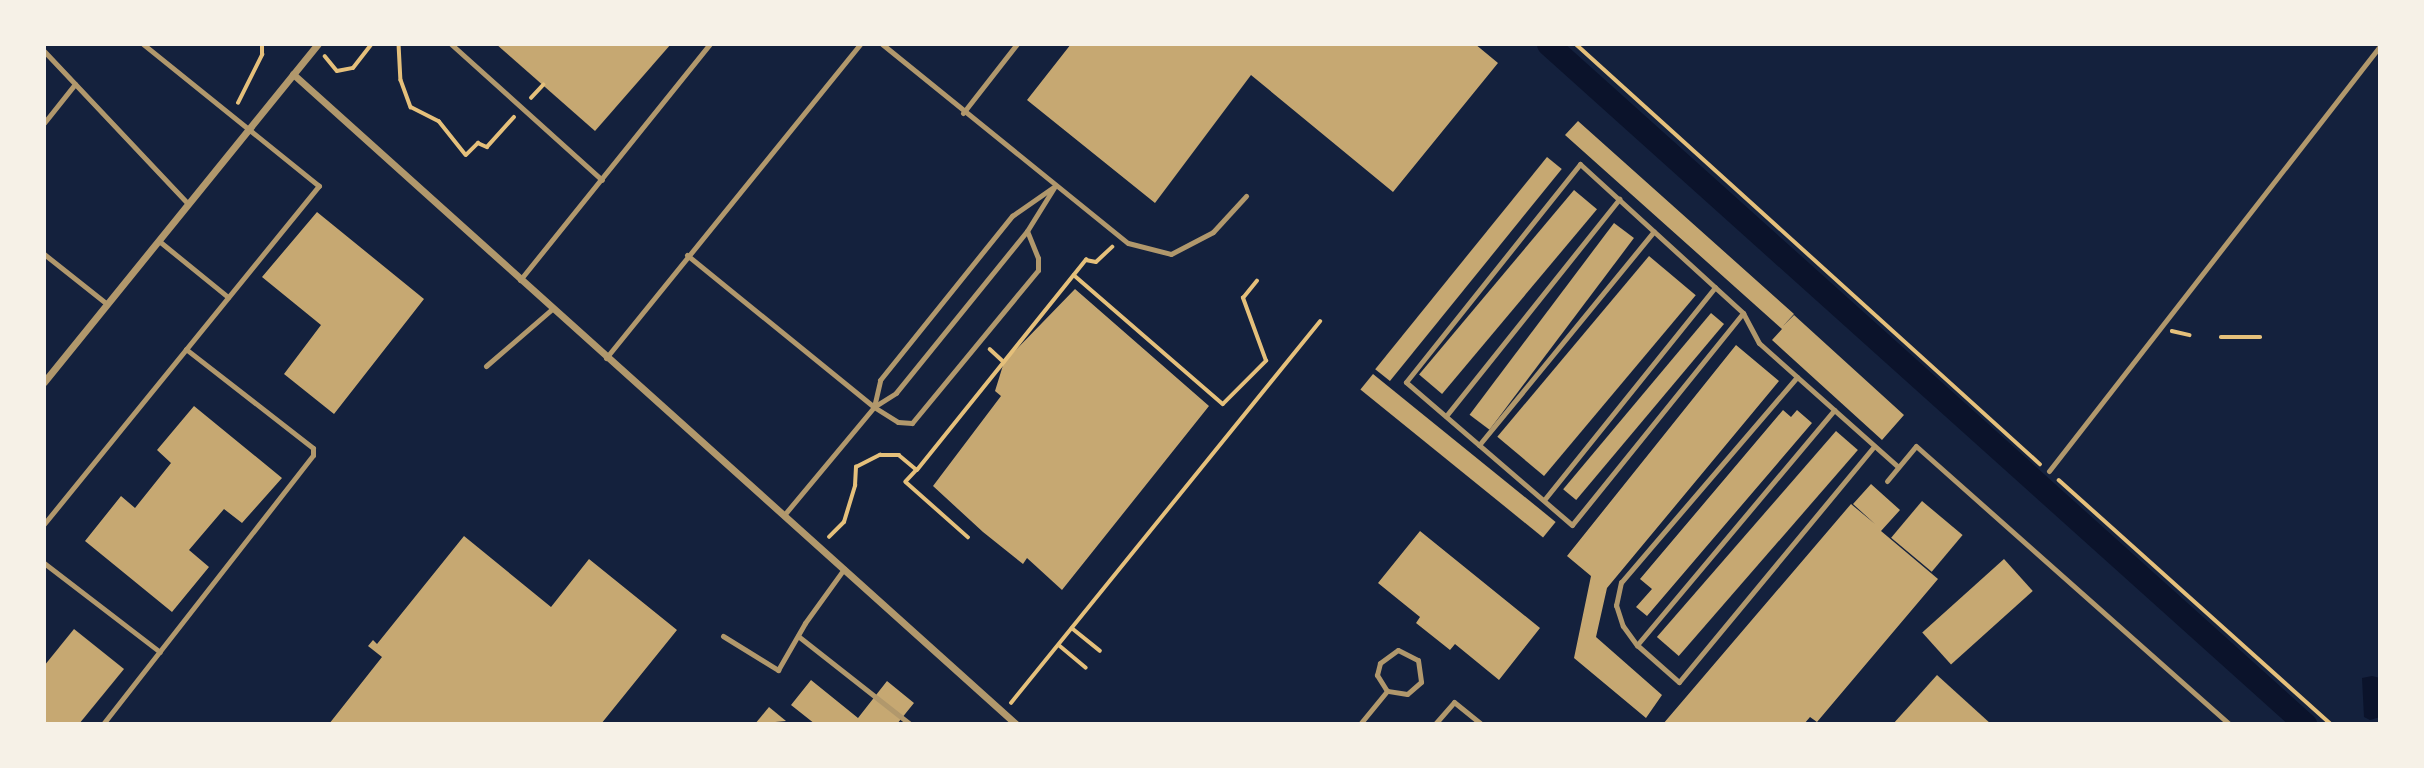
<!DOCTYPE html>
<html>
<head>
<meta charset="utf-8">
<style>
  body { margin:0 }
  #map { position:relative; width:2424px; height:768px; overflow:hidden; background:#14213d; font-family:"IBM Plex Sans",sans-serif }
  div>[style] { position:absolute }
  [style*='--x'] { left:calc(var(--x)*1px); top:calc(var(--y)*1px); width:calc(var(--w)*1px); rotate:calc(var(--a)*1deg) }
  .water>* { inset:0; background:#0b132b }
  .canal>* { height:23px; margin:-11.5px; padding:0 11.5px; transform-origin:11.5px; border-radius:11.5px; background:#0b132b }
  .building>* { inset:0; background:#c6a872; transform-origin:0 0 }
  .path>* { height:3.5px; margin:-1.75px; padding:0 1.75px; transform-origin:1.75px; border-radius:1.75px; background:#e5c07b }
  .service>* { height:5px; margin:-2.5px; padding:0 2.5px; transform-origin:2.5px; border-radius:2.5px; background:#b1986c }
  .minor>* { height:7px; margin:-3.5px; padding:0 3.5px; transform-origin:3.5px; border-radius:3.5px; background:#b1986c }
  span { translate:-50% -50%; white-space:nowrap; text-align:center; line-height:1.15; -webkit-text-stroke:5px #f6f1e7; paint-order:stroke }
  .frame { position:absolute; inset:0; border:46px solid #f6f1e7; pointer-events:none }
</style>
</head>
<body>
<div id="map">
  <div class="water">
    <i style="clip-path:polygon(2372px 676px,2380px 678px,2380px 717px,2370px 720px,2364px 717px,2362px 678px)"></i>
  </div>
  <div class="canal">
    <i style="--x:1548;--y:44;--w:1018;--a:41.93"></i>
  </div>
  <div class="building">
    <i style="clip-path:polygon(496px 44px,671px 44px,595px 131px)"></i>
    <i style="clip-path:polygon(1071px 44px,1475px 44px,1498px 63px,1393px 192px,1251px 75px,1155px 203px,1027px 100px)"></i>
    <i style="clip-path:polygon(1578px 121px,1794px 314px,1783px 326px,1794px 315px,1904px 415px,1882px 440px,1772px 340px,1782px 329px,1565px 135px)"></i>
    <i style="left:1547px;top:157px;width:19px;height:273px;rotate:39deg"></i>
    <i style="left:1574px;top:190px;width:30px;height:241px;rotate:40deg"></i>
    <i style="clip-path:polygon(317px 212px,424px 299px,334px 414px,284px 374px,321px 325px,262px 277px)"></i>
    <i style="left:1614px;top:223px;width:25px;height:240px;rotate:37deg"></i>
    <i style="left:1649px;top:256px;width:61px;height:236px;rotate:40deg"></i>
    <i style="clip-path:polygon(1075px 289px,1209px 406px,1062px 590px,1027px 558px,1023px 564px,983px 532px,933px 486px,1001px 396px,995px 391px,1004px 362px)"></i>
    <i style="left:1711px;top:313px;width:17px;height:230px;rotate:40deg"></i>
    <i style="clip-path:polygon(1736px 345px,1779px 381px,1607px 588px,1596px 637px,1662px 695px,1646px 718px,1574px 658px,1591px 576px,1567px 556px)"></i>
    <i style="left:1373px;top:374px;width:235px;height:20px;rotate:39deg"></i>
    <i style="clip-path:polygon(194px 406px,282px 478px,242px 523px,224px 509px,189px 550px,209px 567px,172px 612px,85px 541px,121px 496px,135px 508px,171px 463px,157px 450px)"></i>
    <i style="clip-path:polygon(1783px 410px,1791px 417px,1797px 410px,1812px 423px,1647px 616px,1636px 607px,1652px 589px,1640px 579px)"></i>
    <i style="left:1836px;top:431px;width:29px;height:273px;rotate:41deg"></i>
    <i style="clip-path:polygon(1871px 484px,1900px 510px,1881px 531px,1938px 579px,1817px 722px,1810px 717px,1804px 724px,1663px 724px,1851px 504px,1875px 524px,1853px 504px)"></i>
    <i style="left:1922px;top:501px;width:53px;height:48px;rotate:40deg"></i>
    <i style="clip-path:polygon(1420px 531px,1540px 628px,1499px 680px,1455px 644px,1450px 650px,1416px 623px,1420px 617px,1378px 583px)"></i>
    <i style="clip-path:polygon(464px 536px,551px 607px,589px 559px,677px 630px,601px 724px,329px 724px,382px 657px,368px 646px,373px 640px,377px 644px)"></i>
    <i style="left:2004px;top:559px;width:43px;height:110px;rotate:48deg"></i>
    <i style="clip-path:polygon(74px 629px,124px 669px,79px 724px,44px 724px,44px 666px)"></i>
    <i style="clip-path:polygon(1937px 675px,1991px 724px,1893px 724px)"></i>
    <i style="clip-path:polygon(811px 680px,858px 718px,887px 681px,914px 703px,897px 724px,815px 724px,791px 705px)"></i>
    <i style="clip-path:polygon(769px 707px,786px 721px,755px 724px)"></i>
  </div>
  <div class="path">
    <i style="--x:399;--y:44;--w:36;--a:87"></i>
    <i style="--x:401;--y:80;--w:29;--a:70"></i>
    <i style="--x:411;--y:107;--w:31;--a:27"></i>
    <i style="--x:439;--y:121;--w:43;--a:51.5"></i>
    <i style="--x:466;--y:155;--w:17;--a:-45"></i>
    <i style="--x:478;--y:143;--w:10;--a:24"></i>
    <i style="--x:487;--y:147;--w:40;--a:-48"></i>
    <i style="--x:1576;--y:44;--w:626;--a:42.15"></i>
    <i style="--x:325;--y:56;--w:19;--a:51"></i>
    <i style="--x:337;--y:71;--w:16;--a:-11"></i>
    <i style="--x:353;--y:68;--w:31;--a:-52"></i>
    <i style="--x:531;--y:98;--w:18;--a:-47"></i>
    <i style="--x:238;--y:103;--w:54;--a:-63.4"></i>
    <i style="--x:262;--y:55;--w:11;--a:-90"></i>
    <i style="--x:1074;--y:275;--w:197;--a:40.9"></i>
    <i style="--x:1223;--y:404;--w:61;--a:-45"></i>
    <i style="--x:1266;--y:361;--w:67;--a:-110.1"></i>
    <i style="--x:1243;--y:298;--w:22;--a:-51"></i>
    <i style="--x:2172;--y:331;--w:18;--a:13"></i>
    <i style="--x:2221;--y:337;--w:39;--a:0"></i>
    <i style="--x:990;--y:349;--w:19;--a:43"></i>
    <i style="--x:917;--y:470;--w:270;--a:-51.2"></i>
    <i style="--x:1086;--y:260;--w:10;--a:11"></i>
    <i style="--x:1096;--y:262;--w:22;--a:-43"></i>
    <i style="--x:2059;--y:480;--w:365;--a:41.9"></i>
    <i style="--x:829;--y:537;--w:21;--a:-45"></i>
    <i style="--x:844;--y:522;--w:38;--a:-73"></i>
    <i style="--x:855;--y:486;--w:19;--a:-87"></i>
    <i style="--x:856;--y:467;--w:27;--a:-27"></i>
    <i style="--x:880;--y:455;--w:19;--a:0"></i>
    <i style="--x:899;--y:455;--w:23;--a:40"></i>
    <i style="--x:917;--y:470;--w:16;--a:133"></i>
    <i style="--x:906;--y:482;--w:83;--a:41.6"></i>
    <i style="--x:1072;--y:628;--w:36;--a:39"></i>
    <i style="--x:1059;--y:645;--w:35;--a:40"></i>
    <i style="--x:1011;--y:703;--w:491;--a:-51"></i>
  </div>
  <div class="service">
    <i style="--x:451;--y:44;--w:203;--a:42"></i>
    <i style="--x:882;--y:44;--w:316;--a:39"></i>
    <i style="--x:1128;--y:243;--w:44;--a:14.3"></i>
    <i style="--x:1171;--y:254;--w:47;--a:-27.6"></i>
    <i style="--x:1213;--y:232;--w:49;--a:-47.5"></i>
    <i style="--x:44;--y:51;--w:210;--a:46.7"></i>
    <i style="--x:963;--y:113;--w:88;--a:-52"></i>
    <i style="--x:44;--y:123;--w:50;--a:-51.5"></i>
    <i style="--x:1055;--y:186;--w:53;--a:121.9"></i>
    <i style="--x:1027;--y:231;--w:208;--a:129"></i>
    <i style="--x:896;--y:393;--w:26;--a:148"></i>
    <i style="--x:874;--y:407;--w:28;--a:-77"></i>
    <i style="--x:880;--y:380;--w:211;--a:-51.2"></i>
    <i style="--x:1012;--y:216;--w:52;--a:-34.9"></i>
    <i style="--x:159;--y:241;--w:89;--a:39.1"></i>
    <i style="--x:44;--y:254;--w:80;--a:38.4"></i>
    <i style="--x:687;--y:255;--w:241;--a:39.1"></i>
    <i style="--x:874;--y:407;--w:141;--a:129.8"></i>
    <i style="--x:520;--y:280;--w:303;--a:-51.2"></i>
    <i style="--x:1743;--y:313;--w:272;--a:128.9"></i>
    <i style="--x:1572;--y:525;--w:219;--a:-139.3"></i>
    <i style="--x:1406;--y:382;--w:279;--a:-51.4"></i>
    <i style="--x:1580;--y:164;--w:221;--a:42.4"></i>
    <i style="--x:1743;--y:313;--w:34;--a:62"></i>
    <i style="--x:1759;--y:343;--w:186;--a:41.7"></i>
    <i style="--x:606;--y:358;--w:404;--a:-51"></i>
    <i style="--x:486;--y:366;--w:87;--a:-40.8"></i>
    <i style="--x:1797;--y:377;--w:270;--a:130.6"></i>
    <i style="--x:1621;--y:582;--w:24;--a:102"></i>
    <i style="--x:1616;--y:605;--w:22;--a:72"></i>
    <i style="--x:1623;--y:626;--w:24;--a:54"></i>
    <i style="--x:1637;--y:645;--w:56;--a:41.4"></i>
    <i style="--x:1679;--y:682;--w:306;--a:-50.4"></i>
    <i style="--x:874;--y:407;--w:28;--a:32"></i>
    <i style="--x:898;--y:422;--w:14;--a:4"></i>
    <i style="--x:912;--y:423;--w:198;--a:-50.5"></i>
    <i style="--x:1038;--y:270;--w:12;--a:-90"></i>
    <i style="--x:1038;--y:258;--w:29;--a:-112"></i>
    <i style="--x:1446;--y:416;--w:278;--a:-51.4"></i>
    <i style="--x:1479;--y:445;--w:276;--a:-50.7"></i>
    <i style="--x:2049;--y:471;--w:539;--a:-52.09"></i>
    <i style="--x:1887;--y:481;--w:45;--a:-50.4"></i>
    <i style="--x:1916;--y:446;--w:419;--a:41.6"></i>
    <i style="--x:1544;--y:500;--w:273;--a:-51.2"></i>
    <i style="--x:44;--y:524;--w:436;--a:-50.9"></i>
    <i style="--x:319;--y:186;--w:226;--a:-141.1"></i>
    <i style="--x:44;--y:563;--w:146;--a:37.5"></i>
    <i style="--x:723;--y:636;--w:65;--a:31.7"></i>
    <i style="--x:778;--y:670;--w:54;--a:-60.1"></i>
    <i style="--x:805;--y:623;--w:67;--a:-54.2"></i>
    <i style="--x:798;--y:636;--w:142;--a:38.2"></i>
    <i style="--x:1637;--y:645;--w:307;--a:-50"></i>
    <i style="--x:1398;--y:650;--w:22;--a:27"></i>
    <i style="--x:1418;--y:660;--w:22;--a:82"></i>
    <i style="--x:1421;--y:682;--w:18;--a:139"></i>
    <i style="--x:1407;--y:694;--w:20;--a:-171"></i>
    <i style="--x:1387;--y:691;--w:19;--a:-122"></i>
    <i style="--x:1377;--y:675;--w:12;--a:-76"></i>
    <i style="--x:1380;--y:663;--w:22;--a:-36"></i>
    <i style="--x:103;--y:724;--w:341;--a:-52"></i>
    <i style="--x:313;--y:455;--w:7;--a:-90"></i>
    <i style="--x:313;--y:448;--w:161;--a:-142.1"></i>
    <i style="--x:1360;--y:724;--w:43;--a:-50.7"></i>
    <i style="--x:1435;--y:724;--w:29;--a:-49"></i>
    <i style="--x:1454;--y:702;--w:35;--a:39"></i>
  </div>
  <div class="minor">
    <i style="--x:293;--y:74;--w:972;--a:41.96"></i>
    <i style="--x:44;--y:382;--w:435;--a:-51"></i>
  </div>
  <div class="frame"></div>
</div>
</body>
</html>
